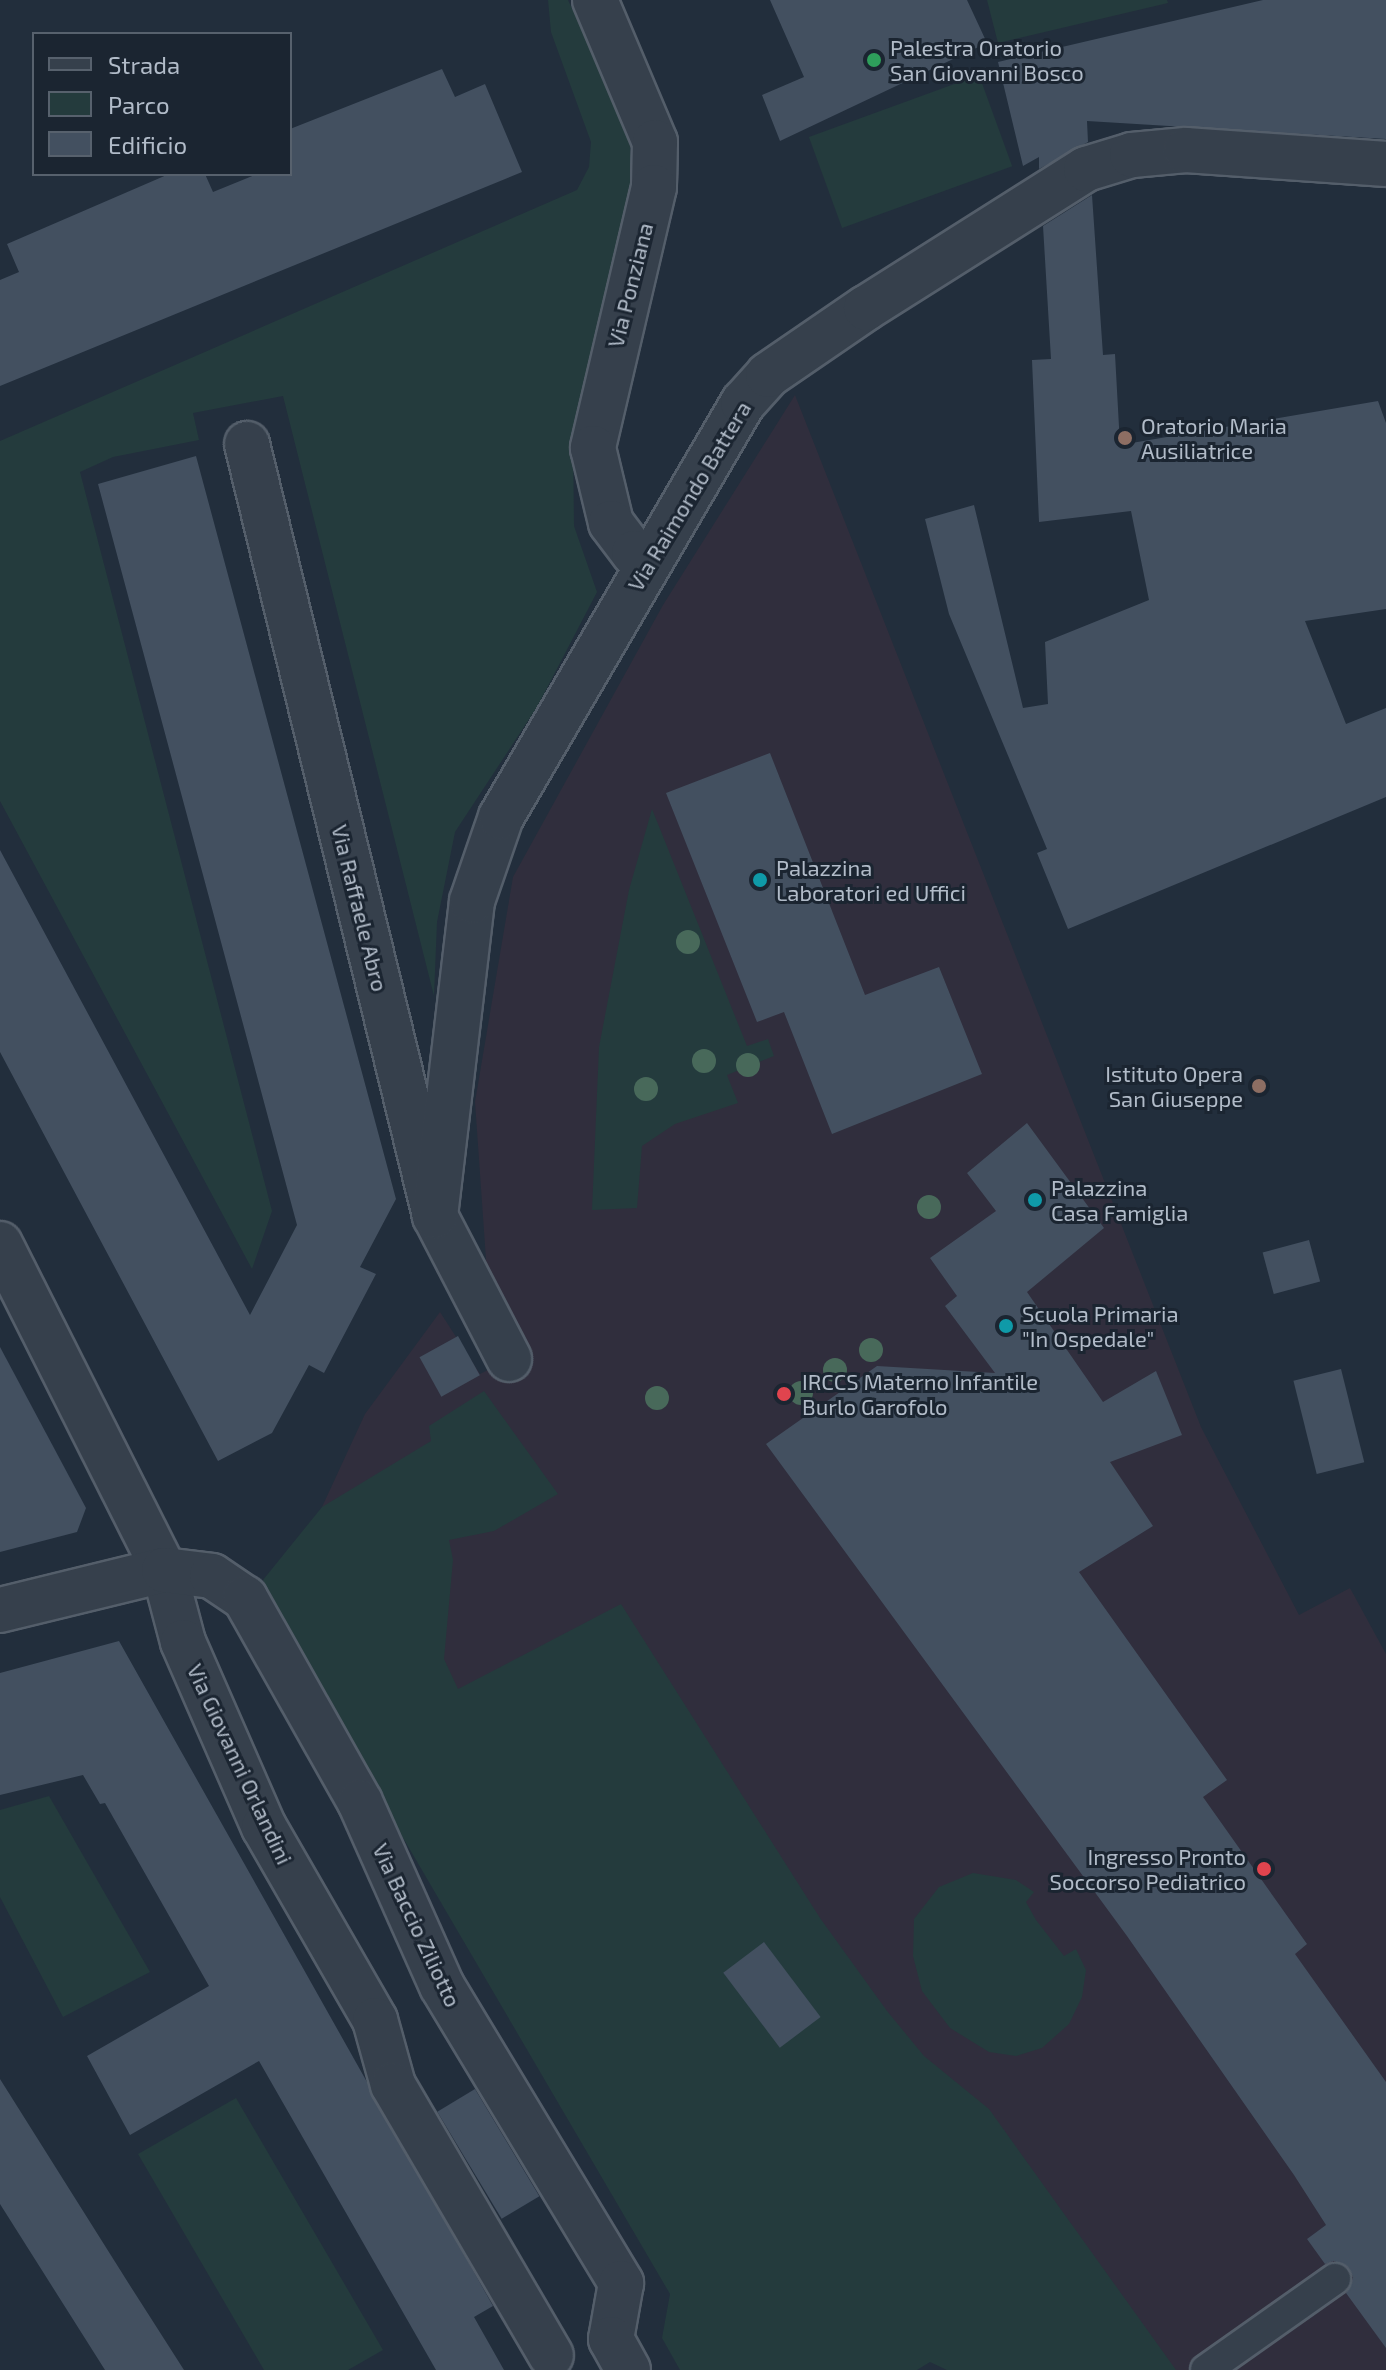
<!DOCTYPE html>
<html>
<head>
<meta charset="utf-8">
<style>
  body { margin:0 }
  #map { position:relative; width:1386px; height:2370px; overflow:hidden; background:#222e3c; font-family:"Exo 2",sans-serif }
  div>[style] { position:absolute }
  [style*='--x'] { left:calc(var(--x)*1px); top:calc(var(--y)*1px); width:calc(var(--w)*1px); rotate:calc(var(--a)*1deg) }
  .medical>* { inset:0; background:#302e3d }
  .green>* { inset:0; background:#243b3d; transform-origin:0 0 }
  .building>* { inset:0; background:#435060; transform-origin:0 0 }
  .roads { filter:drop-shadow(2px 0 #545e6a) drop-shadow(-2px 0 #545e6a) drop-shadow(0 2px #545e6a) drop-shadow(0 -2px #545e6a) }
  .lane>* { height:30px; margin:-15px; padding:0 15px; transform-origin:15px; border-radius:15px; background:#36404c }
  .street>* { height:44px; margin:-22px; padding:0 22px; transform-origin:22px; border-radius:22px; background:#36404c }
  .trees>* { width:24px; height:24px; margin:-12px; border-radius:50%; background:#48695a }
  .dots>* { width:22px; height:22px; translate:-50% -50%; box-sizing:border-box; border:4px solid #1b2531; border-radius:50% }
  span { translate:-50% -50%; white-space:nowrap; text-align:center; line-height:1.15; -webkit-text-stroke:6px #1b2531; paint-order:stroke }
  .poi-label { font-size:22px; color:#b1bbc8 }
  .left { translate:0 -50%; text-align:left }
  .right { translate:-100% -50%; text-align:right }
  .street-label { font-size:22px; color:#b1bbc8 }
  .legend { position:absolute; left:32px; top:32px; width:260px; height:144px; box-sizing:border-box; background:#1b2531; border:2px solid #57616d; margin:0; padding:10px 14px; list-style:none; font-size:24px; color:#b1bbc8 }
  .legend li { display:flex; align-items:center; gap:16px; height:40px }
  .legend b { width:40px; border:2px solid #57616d }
</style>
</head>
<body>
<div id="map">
  <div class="medical">
    <i style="clip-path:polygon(795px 395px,1201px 1427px,1299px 1615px,1350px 1588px,1386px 1654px,1386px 2370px,947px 2370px,322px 1507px,365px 1414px,440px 1312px,480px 1374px,509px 1359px,487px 1274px,475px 1102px,513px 877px,663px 605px)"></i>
  </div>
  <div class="green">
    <i style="clip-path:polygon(548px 0,568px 0,629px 132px,633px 188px,573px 440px,574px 526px,597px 592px,537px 707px,455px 832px,437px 922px,434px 996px,283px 396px,193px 413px,199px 440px,113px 457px,80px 472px,272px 1211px,252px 1269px,0 801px,0 441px,577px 190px,589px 167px,591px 142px,551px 32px)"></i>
    <i style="clip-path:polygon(987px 0,1167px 0,1168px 3px,998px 43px)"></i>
    <i style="left:979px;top:75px;width:97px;height:181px;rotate:70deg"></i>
    <i style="clip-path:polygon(652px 809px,747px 1046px,768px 1039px,774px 1056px,727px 1075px,738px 1103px,675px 1124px,642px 1146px,637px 1208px,592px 1210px,599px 1047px,629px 890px)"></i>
    <i style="clip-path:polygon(484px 1391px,558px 1494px,494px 1531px,449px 1540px,453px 1560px,444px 1659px,458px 1689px,621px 1604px,820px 1918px,887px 2011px,924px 2056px,989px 2109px,1176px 2370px,947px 2370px,930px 2362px,917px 2370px,680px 2370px,662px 2338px,670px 2294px,402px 1836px,263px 1580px,322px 1507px,431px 1441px,429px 1426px)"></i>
    <i style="clip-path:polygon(49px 1796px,150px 1972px,63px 2017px,0 1897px,0 1810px)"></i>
    <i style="clip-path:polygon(973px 1873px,1016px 1880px,1034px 1892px,1026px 1902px,1036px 1920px,1064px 1956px,1076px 1949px,1086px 1970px,1082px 1997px,1069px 2024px,1042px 2048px,1016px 2056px,989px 2052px,950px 2028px,922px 1991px,913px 1956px,914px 1919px,939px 1887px)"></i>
    <i style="clip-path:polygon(236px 2098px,383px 2350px,348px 2370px,264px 2370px,138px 2154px)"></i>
  </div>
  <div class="building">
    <i style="clip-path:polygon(770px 0,967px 0,987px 43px,780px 141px,762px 95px,804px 77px)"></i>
    <i style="clip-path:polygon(1263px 0,1386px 0,1386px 139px,1087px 121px,1088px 142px,1039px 169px,1039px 157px,1023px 166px,998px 62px)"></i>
    <i style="clip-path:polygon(442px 69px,455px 97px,485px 84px,522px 172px,0 386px,0 280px,19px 272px,7px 244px,169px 174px,205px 174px,213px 192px,257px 174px,290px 174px,290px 129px)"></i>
    <i style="clip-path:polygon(1092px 195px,1103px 355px,1115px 354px,1120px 445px,1378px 401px,1386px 423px,1386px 609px,1305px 621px,1346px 724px,1386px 708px,1386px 797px,1068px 929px,1037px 853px,1047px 849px,949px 614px,925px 519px,974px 505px,1023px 708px,1048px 704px,1045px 642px,1149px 600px,1131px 511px,1039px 522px,1032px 360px,1051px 359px,1043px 226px)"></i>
    <i style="clip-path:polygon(196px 456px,396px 1199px,360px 1267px,376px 1274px,324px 1373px,309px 1365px,272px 1433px,218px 1461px,0 1052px,0 850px,250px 1315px,297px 1225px,98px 484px)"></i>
    <i style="clip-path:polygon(770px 753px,865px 995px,939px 967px,982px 1074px,832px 1134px,784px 1012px,757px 1022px,666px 793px)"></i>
    <i style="clip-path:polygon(1027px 1123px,1104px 1228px,1027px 1292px,1103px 1402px,1156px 1371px,1182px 1435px,1110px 1462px,1153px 1526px,1079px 1572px,1227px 1780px,1203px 1797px,1307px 1944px,1295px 1954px,1386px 2082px,1386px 2348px,1346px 2293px,1353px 2278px,1349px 2268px,1334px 2261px,1325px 2264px,1307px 2239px,1326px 2225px,1294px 2175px,1127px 1936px,766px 1444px,877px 1366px,995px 1373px,945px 1306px,957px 1296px,930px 1258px,996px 1211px,967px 1173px)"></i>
    <i style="left:1309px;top:1240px;width:43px;height:48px;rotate:75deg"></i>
    <i style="left:458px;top:1336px;width:45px;height:44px;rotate:61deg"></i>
    <i style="clip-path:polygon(0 1347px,86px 1508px,77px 1532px,0 1552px)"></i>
    <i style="left:1341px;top:1369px;width:96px;height:49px;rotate:76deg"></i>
    <i style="clip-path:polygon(119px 1641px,493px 2306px,474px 2317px,504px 2370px,436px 2370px,259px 2061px,130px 2135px,87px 2056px,209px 1986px,105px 1803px,100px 1804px,83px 1775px,0 1795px,0 1673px)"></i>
    <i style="left:764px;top:1942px;width:94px;height:51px;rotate:53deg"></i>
    <i style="clip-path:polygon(0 2079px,129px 2284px,184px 2370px,105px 2370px,0 2204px)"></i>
    <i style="left:475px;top:2089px;width:125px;height:44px;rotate:59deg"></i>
  </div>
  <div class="roads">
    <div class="lane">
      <i style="--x:1206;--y:2370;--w:158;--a:-35.2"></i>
    </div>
    <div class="street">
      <i style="--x:595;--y:0;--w:154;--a:67.1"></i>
      <i style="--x:655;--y:142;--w:45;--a:91.3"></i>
      <i style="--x:654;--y:187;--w:268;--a:103.2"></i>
      <i style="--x:593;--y:448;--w:77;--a:76.5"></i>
      <i style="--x:611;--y:523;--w:38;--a:53"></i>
      <i style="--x:634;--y:553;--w:17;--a:28"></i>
      <i style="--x:247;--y:444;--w:795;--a:76.31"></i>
      <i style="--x:435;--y:1216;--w:161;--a:62.6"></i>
      <i style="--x:435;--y:1216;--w:317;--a:-83.3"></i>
      <i style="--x:472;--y:901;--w:89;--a:-71"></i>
      <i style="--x:501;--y:817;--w:480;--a:-59.7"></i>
      <i style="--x:743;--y:403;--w:38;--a:-48"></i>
      <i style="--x:768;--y:375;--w:119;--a:-34.4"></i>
      <i style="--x:866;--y:308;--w:260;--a:-32.3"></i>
      <i style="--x:1086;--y:169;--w:48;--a:-16.9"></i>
      <i style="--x:1132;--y:155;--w:54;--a:-5.3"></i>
      <i style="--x:1186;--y:150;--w:200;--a:4"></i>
      <i style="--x:0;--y:1244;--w:365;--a:63.3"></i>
      <i style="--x:164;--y:1570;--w:74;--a:75.2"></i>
      <i style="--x:183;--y:1642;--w:202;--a:66.4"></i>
      <i style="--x:264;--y:1827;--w:223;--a:60.1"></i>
      <i style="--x:375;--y:2020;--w:67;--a:74.5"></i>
      <i style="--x:393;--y:2085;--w:313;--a:59.7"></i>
      <i style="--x:0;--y:1610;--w:169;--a:-13.7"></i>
      <i style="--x:164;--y:1570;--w:48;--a:7.1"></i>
      <i style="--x:212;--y:1576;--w:40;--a:34"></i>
      <i style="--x:245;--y:1598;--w:234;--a:60.6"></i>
      <i style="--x:360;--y:1802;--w:201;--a:66"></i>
      <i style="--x:442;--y:1986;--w:347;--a:58.9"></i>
      <i style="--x:621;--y:2283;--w:57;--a:100.1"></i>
      <i style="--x:611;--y:2339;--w:35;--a:61"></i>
    </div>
  </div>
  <div class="trees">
    <i style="left:688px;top:942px"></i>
    <i style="left:704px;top:1061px"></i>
    <i style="left:748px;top:1065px"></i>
    <i style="left:646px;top:1089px"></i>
    <i style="left:929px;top:1207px"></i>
    <i style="left:871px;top:1350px"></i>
    <i style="left:835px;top:1370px"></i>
    <i style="left:801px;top:1393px"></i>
    <i style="left:657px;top:1398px"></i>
  </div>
  <div class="dots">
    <i style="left:874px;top:60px;background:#2e9e5b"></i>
    <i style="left:1125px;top:438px;background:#8d6e63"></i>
    <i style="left:760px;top:880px;background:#0f9aa8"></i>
    <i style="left:1259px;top:1086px;background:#8d6e63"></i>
    <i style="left:1035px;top:1200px;background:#0f9aa8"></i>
    <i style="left:1006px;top:1326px;background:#0f9aa8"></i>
    <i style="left:784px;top:1394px;background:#e0444e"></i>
    <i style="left:1264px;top:1869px;background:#e0444e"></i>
  </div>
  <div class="poi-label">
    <span class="left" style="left:890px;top:60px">Palestra Oratorio<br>San Giovanni Bosco</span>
    <span class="left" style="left:1141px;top:438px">Oratorio Maria<br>Ausiliatrice</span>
    <span class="left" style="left:776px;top:880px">Palazzina<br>Laboratori ed Uffici</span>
    <span class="right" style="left:1243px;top:1086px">Istituto Opera<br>San Giuseppe</span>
    <span class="left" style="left:1051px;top:1200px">Palazzina<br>Casa Famiglia</span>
    <span class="left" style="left:1022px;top:1326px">Scuola Primaria<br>"In Ospedale"</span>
    <span class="left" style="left:802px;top:1394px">IRCCS Materno Infantile<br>Burlo Garofolo</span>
    <span class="right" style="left:1246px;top:1869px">Ingresso Pronto<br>Soccorso Pediatrico</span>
  </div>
  <div class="street-label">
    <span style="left:630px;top:285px;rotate:-76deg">Via Ponziana</span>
    <span style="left:689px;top:496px;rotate:-59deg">Via Raimondo Battera</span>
    <span style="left:360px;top:908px;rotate:76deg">Via Raffaele Abro</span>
    <span style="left:240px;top:1764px;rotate:65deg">Via Giovanni Orlandini</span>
    <span style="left:417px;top:1925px;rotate:65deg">Via Baccio Ziliotto</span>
  </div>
  <ul class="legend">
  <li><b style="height:10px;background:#36404c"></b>Strada</li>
  <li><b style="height:22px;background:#243b3d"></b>Parco</li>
  <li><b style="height:22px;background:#435060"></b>Edificio</li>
  </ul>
</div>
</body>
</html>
